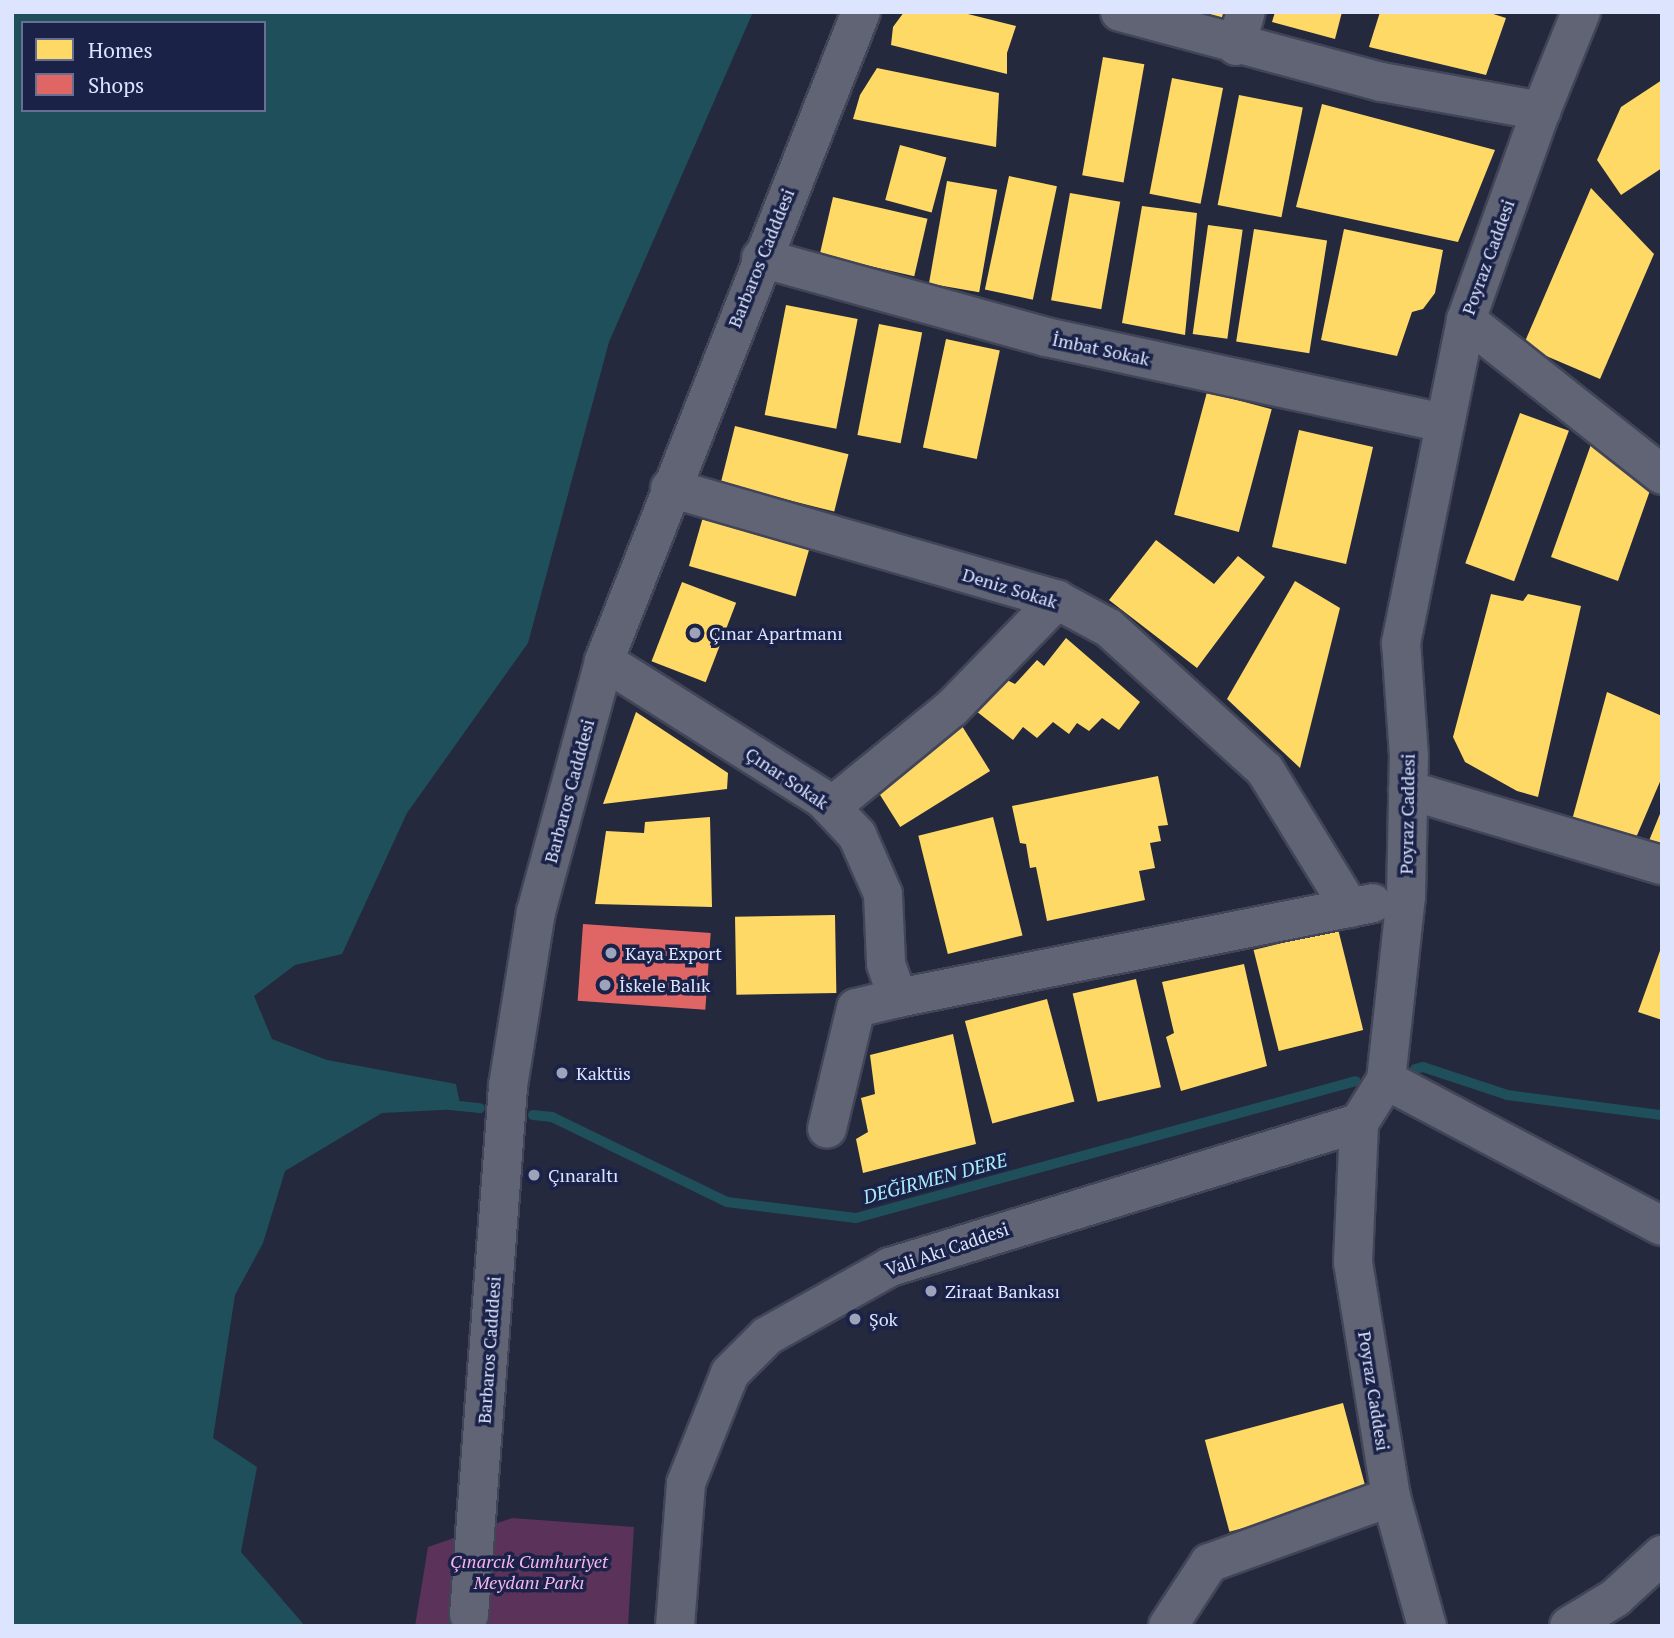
<!DOCTYPE html>
<html>
<head>
<meta charset="utf-8">
<style>
  body { margin:0 }
  #map { position:relative; width:1674px; height:1638px; overflow:hidden; background:#24293e; font-family:"PT Serif",serif }
  div>[style] { position:absolute }
  [style*='--x'] { left:calc(var(--x)*1px); top:calc(var(--y)*1px); width:calc(var(--w)*1px); rotate:calc(var(--a)*1deg) }
  .green>* { inset:0; background:#5a325a }
  .water>* { inset:0; background:#1f4f5a }
  .homes>* { inset:0; background:#ffd966; transform-origin:0 0 }
  .shops>* { inset:0; background:#e06666; transform-origin:0 0 }
  .stream>* { height:10px; margin:-5px; padding:0 5px; transform-origin:5px; border-radius:5px; background:#1f4f5a }
  .roads { filter:drop-shadow(2px 0 #424558) drop-shadow(-2px 0 #424558) drop-shadow(0 2px #424558) drop-shadow(0 -2px #424558) }
  .minor>* { height:38px; margin:-19px; padding:0 19px; transform-origin:19px; border-radius:19px; background:#606475 }
  .dots>* { width:19px; height:19px; translate:-50% -50%; box-sizing:border-box; border:4px solid #1a2248; border-radius:50% }
  span { translate:-50% -50%; white-space:nowrap; text-align:center; line-height:1.15; -webkit-text-stroke:7px #1a2248; paint-order:stroke }
  .street-label { font-size:18px; color:#dce4fe }
  .poi-label { font-size:18px; color:#dce4fe }
  .left { translate:0 -50%; text-align:left }
  .park-label { font-size:18px; color:#f7b5ed; font-style:italic }
  .water-label { font-size:19px; color:#a9ecfa; font-style:italic }
  .frame { position:absolute; inset:0; border:14px solid #dce4fe; pointer-events:none }
  .legend { position:absolute; left:21px; top:21px; width:245px; height:91px; box-sizing:border-box; background:#1a2248; border:2px solid #687091; margin:0; padding:9px 12px; list-style:none; font-size:21px; color:#dce4fe }
  .legend li { display:flex; align-items:center; gap:14px; height:35px }
  .legend b { width:35px; border:2px solid #687091 }
</style>
</head>
<body>
<div id="map">
  <div class="green">
    <i style="clip-path:polygon(512px 1518px,634px 1527px,628px 1626px,415px 1626px,428px 1547px)"></i>
  </div>
  <div class="water">
    <i style="clip-path:polygon(evenodd,12px 12px,753px 12px,609px 342px,528px 643px,407px 813px,342px 954px,295px 965px,254px 996px,272px 1039px,327px 1060px,456px 1084px,461px 1109px,382px 1113px,285px 1171px,263px 1243px,235px 1295px,213px 1438px,257px 1467px,241px 1552px,305px 1626px,12px 1626px,12px 12px,23px 23px,264px 23px,264px 110px,23px 110px,23px 23px)"></i>
  </div>
  <div class="homes">
    <i style="clip-path:polygon(904px 12px,960px 12px,1016px 26px,1007px 53px,1007px 74px,891px 45px,893px 27px)"></i>
    <i style="clip-path:polygon(1177px 12px,1226px 12px,1223px 25px)"></i>
    <i style="clip-path:polygon(1275px 12px,1342px 12px,1335px 39px,1272px 22px)"></i>
    <i style="clip-path:polygon(1380px 12px,1487px 12px,1506px 18px,1486px 75px,1369px 47px)"></i>
    <i style="left:1103px;top:57px;width:42px;height:120px;rotate:10deg"></i>
    <i style="clip-path:polygon(877px 68px,999px 93px,996px 147px,853px 119px,860px 95px)"></i>
    <i style="left:1172px;top:78px;width:52px;height:118px;rotate:11deg"></i>
    <i style="clip-path:polygon(1662px 80px,1662px 168px,1621px 195px,1597px 160px,1621px 107px)"></i>
    <i style="left:1239px;top:95px;width:65px;height:112px;rotate:11deg"></i>
    <i style="clip-path:polygon(1322px 104px,1495px 150px,1458px 242px,1296px 207px)"></i>
    <i style="left:900px;top:145px;width:48px;height:57px;rotate:15deg"></i>
    <i style="left:1009px;top:176px;width:49px;height:116px;rotate:12deg"></i>
    <i style="left:947px;top:181px;width:51px;height:104px;rotate:10deg"></i>
    <i style="clip-path:polygon(1591px 188px,1654px 254px,1600px 379px,1523px 346px)"></i>
    <i style="left:1070px;top:193px;width:51px;height:109px;rotate:10deg"></i>
    <i style="left:833px;top:197px;width:97px;height:59px;rotate:13deg"></i>
    <i style="clip-path:polygon(1142px 206px,1197px 213px,1185px 335px,1122px 323px)"></i>
    <i style="left:1208px;top:225px;width:35px;height:110px;rotate:8deg"></i>
    <i style="left:1254px;top:229px;width:74px;height:114px;rotate:9deg"></i>
    <i style="clip-path:polygon(1344px 229px,1443px 250px,1435px 293px,1423px 309px,1412px 312px,1397px 356px,1321px 340px)"></i>
    <i style="left:786px;top:305px;width:73px;height:112px;rotate:11deg"></i>
    <i style="left:879px;top:324px;width:44px;height:113px;rotate:11deg"></i>
    <i style="left:946px;top:339px;width:55px;height:111px;rotate:12deg"></i>
    <i style="left:1207px;top:392px;width:67px;height:127px;rotate:15deg"></i>
    <i style="left:1520px;top:413px;width:52px;height:160px;rotate:20deg"></i>
    <i style="left:735px;top:426px;width:117px;height:59px;rotate:14deg"></i>
    <i style="left:1299px;top:430px;width:76px;height:120px;rotate:13deg"></i>
    <i style="clip-path:polygon(1594px 436px,1653px 482px,1618px 581px,1551px 557px)"></i>
    <i style="left:703px;top:517px;width:111px;height:51px;rotate:16deg"></i>
    <i style="clip-path:polygon(1156px 540px,1214px 584px,1238px 556px,1265px 577px,1197px 668px,1109px 600px)"></i>
    <i style="clip-path:polygon(1295px 581px,1340px 608px,1300px 768px,1227px 699px)"></i>
    <i style="left:682px;top:582px;width:58px;height:85px;rotate:21deg"></i>
    <i style="clip-path:polygon(1491px 594px,1523px 601px,1528px 594px,1581px 606px,1538px 797px,1517px 791px,1465px 762px,1453px 737px)"></i>
    <i style="clip-path:polygon(1066px 638px,1140px 702px,1119px 730px,1102px 718px,1089px 731px,1077px 723px,1069px 734px,1053px 722px,1037px 738px,1023px 727px,1013px 740px,976px 711px,1005px 679px,1015px 684px,1037px 660px,1044px 666px)"></i>
    <i style="clip-path:polygon(1607px 692px,1662px 716px,1662px 777px,1632px 847px,1572px 820px)"></i>
    <i style="clip-path:polygon(636px 712px,728px 773px,727px 789px,603px 804px)"></i>
    <i style="left:962px;top:726px;width:53px;height:106px;rotate:58deg"></i>
    <i style="clip-path:polygon(1158px 776px,1168px 825px,1158px 826px,1161px 841px,1150px 843px,1155px 868px,1139px 871px,1145px 900px,1047px 921px,1036px 867px,1030px 868px,1026px 844px,1020px 843px,1012px 806px)"></i>
    <i style="clip-path:polygon(1662px 809px,1662px 852px,1646px 848px)"></i>
    <i style="clip-path:polygon(710px 817px,712px 907px,595px 904px,606px 831px,644px 833px,645px 822px)"></i>
    <i style="left:993px;top:817px;width:122px;height:77px;rotate:76deg"></i>
    <i style="left:835px;top:915px;width:78px;height:100px;rotate:89deg"></i>
    <i style="left:1338px;top:929px;width:104px;height:87px;rotate:76deg"></i>
    <i style="clip-path:polygon(1661px 948px,1662px 948px,1662px 1020px,1638px 1012px)"></i>
    <i style="clip-path:polygon(1244px 964px,1267px 1066px,1181px 1091px,1166px 1037px,1174px 1033px,1162px 982px)"></i>
    <i style="left:1136px;top:979px;width:111px;height:65px;rotate:77deg"></i>
    <i style="left:1047px;top:999px;width:106px;height:85px;rotate:75deg"></i>
    <i style="clip-path:polygon(953px 1034px,976px 1144px,863px 1173px,856px 1139px,868px 1132px,861px 1098px,875px 1094px,870px 1055px)"></i>
    <i style="left:1343px;top:1403px;width:95px;height:143px;rotate:75deg"></i>
  </div>
  <div class="shops">
    <i style="left:583px;top:924px;width:128px;height:77px;rotate:4deg"></i>
  </div>
  <div class="stream">
    <i style="--x:1415;--y:1069;--w:8;--a:-14"></i>
    <i style="--x:1423;--y:1067;--w:89;--a:18.4"></i>
    <i style="--x:1507;--y:1095;--w:156;--a:7.4"></i>
    <i style="--x:450;--y:1105;--w:30;--a:6"></i>
    <i style="--x:533;--y:1115;--w:19;--a:6"></i>
    <i style="--x:552;--y:1117;--w:195;--a:25.9"></i>
    <i style="--x:727;--y:1202;--w:130;--a:7.1"></i>
    <i style="--x:856;--y:1218;--w:518;--a:-15.32"></i>
  </div>
  <div class="roads">
    <div class="minor">
      <i style="--x:1120;--y:12;--w:271;--a:15"></i>
      <i style="--x:1382;--y:82;--w:162;--a:10.3"></i>
      <i style="--x:1236;--y:46;--w:35;--a:-74"></i>
      <i style="--x:761;--y:258;--w:296;--a:15.5"></i>
      <i style="--x:1046;--y:337;--w:408;--a:12.2"></i>
      <i style="--x:1466;--y:320;--w:250;--a:38.3"></i>
      <i style="--x:670;--y:488;--w:403;--a:16.1"></i>
      <i style="--x:1057;--y:600;--w:59;--a:28.3"></i>
      <i style="--x:1109;--y:628;--w:211;--a:42.3"></i>
      <i style="--x:1265;--y:770;--w:162;--a:58.4"></i>
      <i style="--x:604;--y:661;--w:259;--a:32.2"></i>
      <i style="--x:823;--y:799;--w:50;--a:46.6"></i>
      <i style="--x:857;--y:835;--w:64;--a:66.2"></i>
      <i style="--x:883;--y:894;--w:70;--a:87.5"></i>
      <i style="--x:886;--y:964;--w:36;--a:71"></i>
      <i style="--x:898;--y:998;--w:43;--a:166.6"></i>
      <i style="--x:856;--y:1008;--w:124;--a:103.5"></i>
      <i style="--x:1408;--y:790;--w:265;--a:16.5"></i>
      <i style="--x:831;--y:807;--w:156;--a:-39.3"></i>
      <i style="--x:952;--y:708;--w:151;--a:-45.8"></i>
      <i style="--x:898;--y:998;--w:484;--a:-11.3"></i>
      <i style="--x:1386;--y:1080;--w:312;--a:27.9"></i>
      <i style="--x:469;--y:1615;--w:530;--a:-85.78"></i>
      <i style="--x:508;--y:1086;--w:176;--a:-80.9"></i>
      <i style="--x:536;--y:912;--w:260;--a:-74.8"></i>
      <i style="--x:604;--y:661;--w:698;--a:-68.4"></i>
      <i style="--x:675;--y:1626;--w:143;--a:-85.6"></i>
      <i style="--x:686;--y:1483;--w:118;--a:-68.2"></i>
      <i style="--x:730;--y:1373;--w:52;--a:-45"></i>
      <i style="--x:767;--y:1336;--w:141;--a:-29.3"></i>
      <i style="--x:890;--y:1267;--w:491;--a:-17.1"></i>
      <i style="--x:1168;--y:1626;--w:75;--a:-56.9"></i>
      <i style="--x:1209;--y:1563;--w:194;--a:-19.9"></i>
      <i style="--x:1427;--y:1626;--w:134;--a:-105.6"></i>
      <i style="--x:1391;--y:1497;--w:238;--a:-99.2"></i>
      <i style="--x:1353;--y:1262;--w:139;--a:-87.5"></i>
      <i style="--x:1359;--y:1123;--w:51;--a:-57.9"></i>
      <i style="--x:1386;--y:1080;--w:184;--a:-83.8"></i>
      <i style="--x:1406;--y:897;--w:141;--a:-88.8"></i>
      <i style="--x:1409;--y:756;--w:113;--a:-94"></i>
      <i style="--x:1401;--y:643;--w:329;--a:-78.6"></i>
      <i style="--x:1466;--y:320;--w:222;--a:-70.3"></i>
      <i style="--x:1541;--y:111;--w:107;--a:-68"></i>
      <i style="--x:1569;--y:1626;--w:54;--a:-31.3"></i>
      <i style="--x:1615;--y:1598;--w:64;--a:-42.5"></i>
    </div>
  </div>
  <div class="dots">
    <i style="left:695px;top:633px;background:#9ca3bb"></i>
    <i style="left:611px;top:953px;background:#9ca3bb"></i>
    <i style="left:605px;top:985px;background:#9ca3bb"></i>
    <i style="left:562px;top:1073px;background:#9ca3bb"></i>
    <i style="left:534px;top:1175px;background:#9ca3bb"></i>
    <i style="left:931px;top:1291px;background:#9ca3bb"></i>
    <i style="left:855px;top:1319px;background:#9ca3bb"></i>
  </div>
  <div class="street-label">
    <span style="left:1488px;top:257px;rotate:-70deg">Poyraz Caddesi</span>
    <span style="left:761px;top:258px;rotate:-68deg">Barbaros Cadddesi</span>
    <span style="left:1101px;top:349px;rotate:12deg">İmbat Sokak</span>
    <span style="left:1010px;top:588px;rotate:17deg">Deniz Sokak</span>
    <span style="left:787px;top:778px;rotate:34deg">Çınar Sokak</span>
    <span style="left:569px;top:791px;rotate:-75deg">Barbaros Cadddesi</span>
    <span style="left:1407px;top:814px;rotate:-89deg">Poyraz Caddesi</span>
    <span style="left:947px;top:1249px;rotate:-19deg">Vali Akı Caddesi</span>
    <span style="left:489px;top:1350px;rotate:-86deg">Barbaros Cadddesi</span>
    <span style="left:1374px;top:1391px;rotate:81deg">Poyraz Caddesi</span>
  </div>
  <div class="poi-label">
    <span class="left" style="left:709px;top:633px">Çınar Apartmanı</span>
    <span class="left" style="left:625px;top:953px">Kaya Export</span>
    <span class="left" style="left:619px;top:985px">İskele Balık</span>
    <span class="left" style="left:576px;top:1073px">Kaktüs</span>
    <span class="left" style="left:548px;top:1175px">Çınaraltı</span>
    <span class="left" style="left:945px;top:1291px">Ziraat Bankası</span>
    <span class="left" style="left:869px;top:1319px">Şok</span>
  </div>
  <div class="park-label">
    <span style="left:529px;top:1572px">Çınarcık Cumhuriyet<br>Meydanı Parkı</span>
  </div>
  <div class="water-label">
    <span style="left:935px;top:1178px;rotate:-15deg">DEĞİRMEN DERE</span>
  </div>
  <div class="frame"></div>
  <ul class="legend">
  <li><b style="height:19px;background:#ffd966"></b>Homes</li>
  <li><b style="height:19px;background:#e06666"></b>Shops</li>
  </ul>
</div>
</body>
</html>
